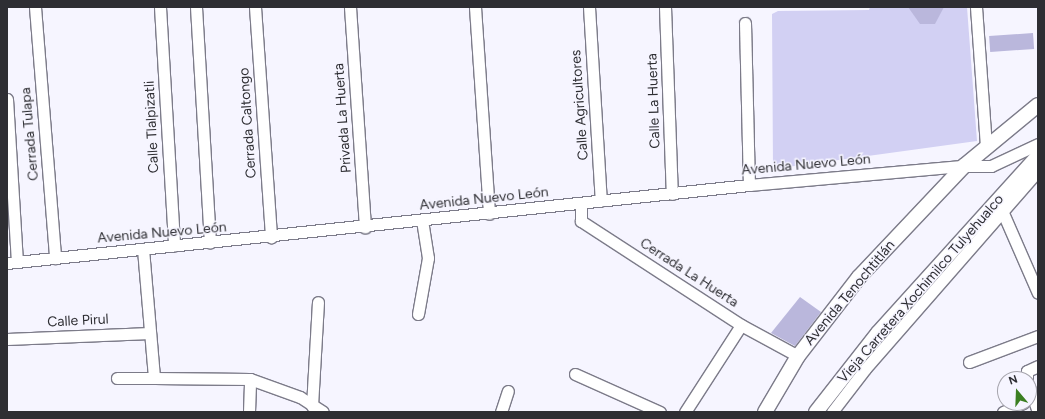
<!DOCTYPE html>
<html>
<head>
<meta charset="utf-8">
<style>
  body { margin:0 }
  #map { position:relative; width:1045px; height:419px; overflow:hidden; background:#f6f5ff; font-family:Figtree,sans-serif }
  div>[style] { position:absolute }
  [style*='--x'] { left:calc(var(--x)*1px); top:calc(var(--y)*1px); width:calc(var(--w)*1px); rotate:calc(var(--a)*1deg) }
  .green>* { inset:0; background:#d2d0f3 }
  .building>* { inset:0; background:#bab7dc; transform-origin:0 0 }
  .roads { filter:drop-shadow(1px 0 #7c7b89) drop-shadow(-1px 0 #7c7b89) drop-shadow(0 1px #7c7b89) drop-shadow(0 -1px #7c7b89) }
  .minor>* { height:11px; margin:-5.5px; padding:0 5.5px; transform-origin:5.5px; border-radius:5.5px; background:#fff }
  .major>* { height:14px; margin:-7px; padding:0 7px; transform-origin:7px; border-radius:7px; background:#fff }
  span { translate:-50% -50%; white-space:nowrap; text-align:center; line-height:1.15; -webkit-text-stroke:3px #f6f5ff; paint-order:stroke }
  .street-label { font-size:14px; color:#2e2e33 }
  .frame { position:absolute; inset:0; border:8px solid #2e2e33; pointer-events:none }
  .north { position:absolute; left:997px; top:371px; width:40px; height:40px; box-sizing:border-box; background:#f6f5ff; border:1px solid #a6a5ad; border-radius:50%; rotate:341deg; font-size:11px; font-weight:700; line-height:16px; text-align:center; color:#2e2e33 }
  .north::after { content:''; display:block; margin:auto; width:14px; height:18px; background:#3b7f21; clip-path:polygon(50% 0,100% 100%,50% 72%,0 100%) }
</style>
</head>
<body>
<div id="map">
  <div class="green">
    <i style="clip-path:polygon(870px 7px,967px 7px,977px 141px,773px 169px,772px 14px,778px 11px,869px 10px)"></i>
  </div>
  <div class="building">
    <i style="clip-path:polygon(908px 7px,944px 7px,935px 24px,920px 24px)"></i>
    <i style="left:1033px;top:33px;width:16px;height:44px;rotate:86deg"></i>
    <i style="clip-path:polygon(800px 297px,821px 312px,795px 346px,771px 333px)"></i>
  </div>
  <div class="roads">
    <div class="minor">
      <i style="--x:35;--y:7;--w:252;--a:85.4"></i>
      <i style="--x:160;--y:7;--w:239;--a:86.6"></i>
      <i style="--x:196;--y:7;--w:236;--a:86.6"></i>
      <i style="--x:255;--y:7;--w:231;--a:86"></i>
      <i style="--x:350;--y:7;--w:221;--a:86.1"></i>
      <i style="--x:475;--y:7;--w:207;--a:86.1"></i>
      <i style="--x:589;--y:7;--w:194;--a:86.5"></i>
      <i style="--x:665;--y:7;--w:187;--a:87.9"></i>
      <i style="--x:976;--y:7;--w:138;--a:85.9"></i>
      <i style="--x:745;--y:23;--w:162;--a:88.6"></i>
      <i style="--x:7;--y:99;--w:163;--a:86.5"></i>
      <i style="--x:581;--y:203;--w:18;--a:90"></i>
      <i style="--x:581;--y:221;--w:191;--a:33"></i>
      <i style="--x:741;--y:325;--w:65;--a:28.5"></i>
      <i style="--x:1003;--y:213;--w:87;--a:66.4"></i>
      <i style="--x:143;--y:249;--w:129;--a:85.1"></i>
      <i style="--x:154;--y:378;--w:96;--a:0.6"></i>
      <i style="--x:250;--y:379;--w:53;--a:19.8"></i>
      <i style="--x:300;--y:397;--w:27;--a:33"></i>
      <i style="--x:7;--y:263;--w:746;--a:-6"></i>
      <i style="--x:749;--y:185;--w:216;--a:-5.1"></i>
      <i style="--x:964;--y:166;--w:27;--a:0"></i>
      <i style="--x:991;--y:166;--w:52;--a:-25.1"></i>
      <i style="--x:418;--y:314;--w:57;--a:-79.9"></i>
      <i style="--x:428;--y:258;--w:37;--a:-99"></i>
      <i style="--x:7;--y:339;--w:143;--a:-2.4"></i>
      <i style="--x:969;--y:362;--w:74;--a:-20.6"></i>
      <i style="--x:575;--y:374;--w:93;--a:24.1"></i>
      <i style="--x:117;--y:378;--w:37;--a:0"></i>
      <i style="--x:1027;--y:379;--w:8;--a:-90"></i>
      <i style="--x:1027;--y:371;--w:12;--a:-24"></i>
      <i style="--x:1029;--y:387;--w:27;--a:70"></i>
      <i style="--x:312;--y:406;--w:104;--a:-86.7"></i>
      <i style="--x:249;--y:412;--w:33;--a:-88"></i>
      <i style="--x:501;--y:412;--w:22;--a:-72"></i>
      <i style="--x:685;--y:412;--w:103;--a:-57.2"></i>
      <i style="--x:832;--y:412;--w:54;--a:-52.5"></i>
      <i style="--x:865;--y:369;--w:263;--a:-48.9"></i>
      <i style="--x:1003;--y:412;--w:22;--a:-24"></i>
    </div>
    <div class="major">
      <i style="--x:765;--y:412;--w:65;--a:-59.5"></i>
      <i style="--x:798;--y:356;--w:100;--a:-52.3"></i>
      <i style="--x:859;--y:277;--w:153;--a:-46.6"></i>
      <i style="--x:964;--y:166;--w:96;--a:-39.5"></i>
      <i style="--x:816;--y:412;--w:100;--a:-51.9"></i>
      <i style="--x:878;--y:333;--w:239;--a:-47.9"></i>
    </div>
  </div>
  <div class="street-label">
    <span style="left:654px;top:101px;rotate:-92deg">Calle La Huerta</span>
    <span style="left:580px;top:105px;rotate:-94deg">Calle Agricultores</span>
    <span style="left:343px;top:118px;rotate:-94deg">Privada La Huerta</span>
    <span style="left:248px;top:123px;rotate:-94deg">Cerrada Caltongo</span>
    <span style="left:152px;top:127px;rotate:-93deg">Calle Tlalpizatli</span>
    <span style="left:30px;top:134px;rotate:-95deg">Cerrada Tulapa</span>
    <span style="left:806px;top:165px;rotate:-5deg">Avenida Nuevo León</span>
    <span style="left:484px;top:199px;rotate:-6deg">Avenida Nuevo León</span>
    <span style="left:162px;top:233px;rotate:-5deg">Avenida Nuevo León</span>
    <span style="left:689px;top:273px;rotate:33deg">Cerrada La Huerta</span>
    <span style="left:921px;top:289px;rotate:-49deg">Vieja Carretera Xochimilco Tulyehualco</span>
    <span style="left:850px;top:293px;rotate:-50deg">Avenida Tenochtitlán</span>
    <span style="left:78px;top:321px;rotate:-3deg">Calle Pirul</span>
  </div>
  <div class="frame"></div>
  <div class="north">N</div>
</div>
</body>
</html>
